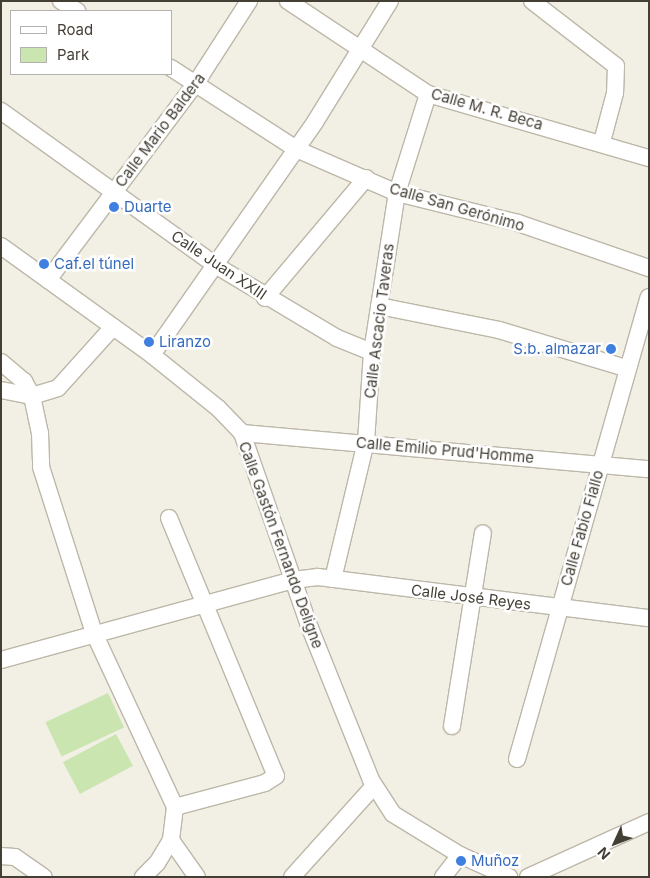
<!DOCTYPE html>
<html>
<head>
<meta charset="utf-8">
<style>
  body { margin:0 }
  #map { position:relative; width:650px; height:878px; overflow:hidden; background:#f2efe5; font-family:Inter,sans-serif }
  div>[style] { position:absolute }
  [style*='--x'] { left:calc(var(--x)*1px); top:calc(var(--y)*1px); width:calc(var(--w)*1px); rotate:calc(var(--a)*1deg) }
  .green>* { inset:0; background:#cae5af; transform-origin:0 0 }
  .roads { filter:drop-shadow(1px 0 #bdb7a8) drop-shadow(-1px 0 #bdb7a8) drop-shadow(0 1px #bdb7a8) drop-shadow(0 -1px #bdb7a8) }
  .street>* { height:16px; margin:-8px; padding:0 8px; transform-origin:8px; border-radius:8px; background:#fff }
  .dots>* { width:14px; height:14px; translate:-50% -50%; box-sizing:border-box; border:2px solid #fff; border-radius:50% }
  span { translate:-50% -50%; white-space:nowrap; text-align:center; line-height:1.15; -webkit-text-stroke:5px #fff; paint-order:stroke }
  .street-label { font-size:15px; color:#443f35 }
  .shop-label { font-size:15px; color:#366cbe }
  .left { translate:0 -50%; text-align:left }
  .right { translate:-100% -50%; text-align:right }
  .frame { position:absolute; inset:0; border:2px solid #443f35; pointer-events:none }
  .legend { position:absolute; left:10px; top:10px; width:162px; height:65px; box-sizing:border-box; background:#fff; border:1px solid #b4b2ae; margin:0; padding:6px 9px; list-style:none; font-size:15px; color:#443f35 }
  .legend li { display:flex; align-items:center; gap:10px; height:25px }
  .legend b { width:25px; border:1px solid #b4b2ae }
  .north { position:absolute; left:590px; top:818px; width:50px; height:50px; -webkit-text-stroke:4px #fff; paint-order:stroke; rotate:227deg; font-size:14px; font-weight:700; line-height:20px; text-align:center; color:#443f35 }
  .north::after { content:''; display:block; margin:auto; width:18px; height:22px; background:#443f35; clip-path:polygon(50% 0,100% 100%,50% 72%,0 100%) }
</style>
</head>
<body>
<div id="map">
  <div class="green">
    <i style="left:108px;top:693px;width:38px;height:69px;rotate:65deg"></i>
    <i style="left:116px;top:734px;width:36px;height:60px;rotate:62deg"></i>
  </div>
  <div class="roads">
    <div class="street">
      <i style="--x:61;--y:1;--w:19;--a:32"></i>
      <i style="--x:288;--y:1;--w:168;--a:33.6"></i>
      <i style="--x:428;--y:94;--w:230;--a:16.2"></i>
      <i style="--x:532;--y:1;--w:106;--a:37.7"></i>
      <i style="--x:616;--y:66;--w:27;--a:92"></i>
      <i style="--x:615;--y:93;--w:51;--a:104.9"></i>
      <i style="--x:171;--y:68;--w:149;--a:32.9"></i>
      <i style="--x:296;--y:149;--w:110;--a:23.5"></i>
      <i style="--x:397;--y:193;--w:125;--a:13.9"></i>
      <i style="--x:518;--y:223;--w:139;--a:19"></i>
      <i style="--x:1;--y:111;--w:264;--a:35.7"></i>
      <i style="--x:215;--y:265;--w:142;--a:30.9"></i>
      <i style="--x:337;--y:338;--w:38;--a:22"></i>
      <i style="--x:1;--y:246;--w:186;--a:35.8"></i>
      <i style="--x:152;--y:355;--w:85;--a:38.8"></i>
      <i style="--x:218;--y:408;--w:35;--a:46"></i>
      <i style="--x:242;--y:433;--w:207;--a:70.8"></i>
      <i style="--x:310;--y:628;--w:164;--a:68.1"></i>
      <i style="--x:371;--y:780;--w:40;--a:57.1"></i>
      <i style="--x:393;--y:814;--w:79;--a:31.5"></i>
      <i style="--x:460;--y:855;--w:54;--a:24.2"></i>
      <i style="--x:48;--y:280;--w:246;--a:-53.1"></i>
      <i style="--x:196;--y:83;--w:98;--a:-57.1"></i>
      <i style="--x:265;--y:298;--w:157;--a:-49.9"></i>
      <i style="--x:379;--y:306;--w:122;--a:11.3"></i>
      <i style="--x:499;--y:330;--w:133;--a:16.7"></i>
      <i style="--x:152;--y:355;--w:284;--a:-55"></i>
      <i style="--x:315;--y:122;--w:142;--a:-58.2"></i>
      <i style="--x:1;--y:362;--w:30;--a:40"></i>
      <i style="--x:24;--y:381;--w:17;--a:62"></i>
      <i style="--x:32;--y:396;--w:38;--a:78"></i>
      <i style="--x:40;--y:433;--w:34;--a:88"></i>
      <i style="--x:41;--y:467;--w:174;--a:72.3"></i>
      <i style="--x:94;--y:633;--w:192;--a:65"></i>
      <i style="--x:175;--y:807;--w:33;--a:97"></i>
      <i style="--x:171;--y:840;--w:27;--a:121"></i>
      <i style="--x:157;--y:863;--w:20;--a:135"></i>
      <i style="--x:1;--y:390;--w:32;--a:11"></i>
      <i style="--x:32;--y:396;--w:27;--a:-17"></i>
      <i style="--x:58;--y:388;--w:82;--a:-48"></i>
      <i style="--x:242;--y:433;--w:409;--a:5.1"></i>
      <i style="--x:169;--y:518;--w:279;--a:67.5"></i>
      <i style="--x:276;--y:776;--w:13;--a:148"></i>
      <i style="--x:265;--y:783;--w:93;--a:165.1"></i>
      <i style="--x:333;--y:579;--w:141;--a:-76.5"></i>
      <i style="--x:366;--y:442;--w:90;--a:-86.2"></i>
      <i style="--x:372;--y:352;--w:161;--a:-81.1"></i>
      <i style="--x:397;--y:193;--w:104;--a:-72.6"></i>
      <i style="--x:1;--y:660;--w:303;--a:-15.3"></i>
      <i style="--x:293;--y:580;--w:25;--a:-7"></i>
      <i style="--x:318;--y:577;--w:334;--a:7.1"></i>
      <i style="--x:452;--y:726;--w:195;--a:-80.9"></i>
      <i style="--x:517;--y:759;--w:480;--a:-74.1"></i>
      <i style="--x:171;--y:840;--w:45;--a:54.9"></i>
      <i style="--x:1;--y:856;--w:14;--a:4"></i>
      <i style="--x:15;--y:857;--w:35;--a:35"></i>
      <i style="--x:292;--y:877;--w:122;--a:-48"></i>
      <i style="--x:443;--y:877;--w:28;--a:-52"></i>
      <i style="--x:528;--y:877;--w:133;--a:-24.4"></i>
    </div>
  </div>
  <div class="dots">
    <i style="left:114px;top:207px;background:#3f7fe0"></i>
    <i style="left:44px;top:264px;background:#3f7fe0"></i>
    <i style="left:149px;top:342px;background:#3f7fe0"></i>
    <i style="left:611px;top:349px;background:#3f7fe0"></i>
    <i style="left:461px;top:861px;background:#3f7fe0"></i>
  </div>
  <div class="street-label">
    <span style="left:487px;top:109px;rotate:16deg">Calle M. R. Beca</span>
    <span style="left:160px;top:130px;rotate:-53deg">Calle Mario Baldera</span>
    <span style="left:457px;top:207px;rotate:16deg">Calle San Gerónimo</span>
    <span style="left:219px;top:265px;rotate:34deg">Calle Juan XXIII</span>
    <span style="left:379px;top:321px;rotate:-83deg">Calle Ascacio Taveras</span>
    <span style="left:445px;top:450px;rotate:5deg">Calle Emilio Prud'Homme</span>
    <span style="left:582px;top:528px;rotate:-74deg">Calle Fabio Fiallo</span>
    <span style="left:281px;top:545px;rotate:70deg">Calle Gastón Fernando Deligne</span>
    <span style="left:471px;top:597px;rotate:7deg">Calle José Reyes</span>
  </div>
  <div class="shop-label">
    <span class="left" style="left:124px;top:207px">Duarte</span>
    <span class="left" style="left:54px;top:264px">Caf.el túnel</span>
    <span class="left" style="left:159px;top:342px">Liranzo</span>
    <span class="right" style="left:601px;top:349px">S.b. almazar</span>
    <span class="left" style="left:471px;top:861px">Muñoz</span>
  </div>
  <div class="frame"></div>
  <ul class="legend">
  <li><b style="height:6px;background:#fff"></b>Road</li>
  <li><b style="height:14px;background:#cae5af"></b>Park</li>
  </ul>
  <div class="north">N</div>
</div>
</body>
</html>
